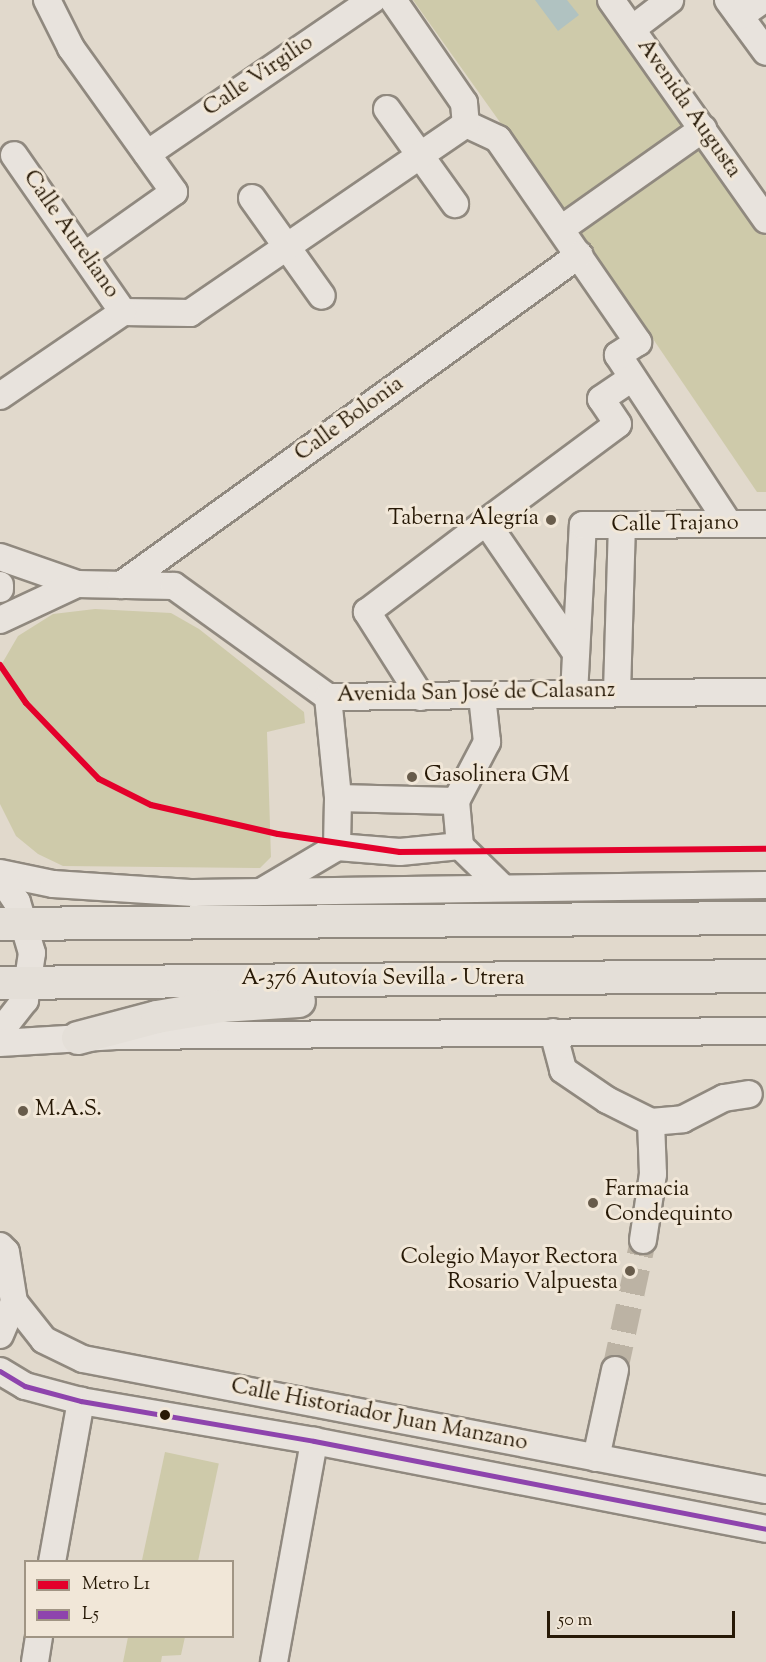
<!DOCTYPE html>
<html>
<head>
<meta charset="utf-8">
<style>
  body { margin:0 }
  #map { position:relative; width:766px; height:1662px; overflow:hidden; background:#e1d9cc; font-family:"Sorts Mill Goudy",serif }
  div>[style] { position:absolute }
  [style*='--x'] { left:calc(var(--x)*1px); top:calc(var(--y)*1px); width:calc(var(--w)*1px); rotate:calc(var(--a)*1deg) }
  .green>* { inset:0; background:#cecaaa; transform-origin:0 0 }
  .water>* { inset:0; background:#b0c2c1 }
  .minor-tunnel>* { height:26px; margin-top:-13px; transform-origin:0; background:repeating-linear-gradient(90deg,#bcb3a4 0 26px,transparent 0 39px) }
  .roads { filter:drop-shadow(2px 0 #90897f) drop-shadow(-2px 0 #90897f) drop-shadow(0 2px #90897f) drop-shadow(0 -2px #90897f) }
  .minor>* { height:26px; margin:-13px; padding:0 13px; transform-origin:13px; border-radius:13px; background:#e8e3dd }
  .major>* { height:32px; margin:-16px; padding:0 16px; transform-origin:16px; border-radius:16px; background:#e4dfd8 }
  .bus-1>* { height:4.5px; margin:-2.25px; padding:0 2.25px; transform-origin:2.25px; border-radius:2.25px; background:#8e44ad }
  .metro-1>* { height:6px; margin:-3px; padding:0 3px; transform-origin:3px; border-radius:3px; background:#e4002b }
  .dots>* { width:16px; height:16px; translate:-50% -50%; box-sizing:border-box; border:3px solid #f1e7d8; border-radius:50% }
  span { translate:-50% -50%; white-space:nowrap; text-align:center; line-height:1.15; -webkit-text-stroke:6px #f1e7d8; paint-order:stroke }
  .street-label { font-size:22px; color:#271906 }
  .poi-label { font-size:22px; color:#271906 }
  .right { translate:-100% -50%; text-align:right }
  .left { translate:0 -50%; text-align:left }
  .legend { position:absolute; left:24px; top:1560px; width:210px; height:78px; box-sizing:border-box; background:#f1e7d8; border:2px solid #a09584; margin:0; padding:8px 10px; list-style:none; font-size:18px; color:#271906 }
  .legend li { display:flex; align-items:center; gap:12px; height:30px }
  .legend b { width:30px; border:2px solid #a09584 }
  .scale { position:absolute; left:547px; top:1611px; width:188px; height:27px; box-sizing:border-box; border:3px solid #271906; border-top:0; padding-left:8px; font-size:18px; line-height:21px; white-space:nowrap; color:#271906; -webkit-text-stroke:4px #f1e7d8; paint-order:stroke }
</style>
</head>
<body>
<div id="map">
  <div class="green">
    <i style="clip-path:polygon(413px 0,602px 0,692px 128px,566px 215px)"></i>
    <i style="clip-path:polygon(702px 143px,766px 236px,766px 492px,757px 492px,579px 230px)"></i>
    <i style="clip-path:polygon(95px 609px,171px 613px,199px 629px,304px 712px,305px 723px,267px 732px,271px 857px,260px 868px,63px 866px,38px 854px,16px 836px,0 804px,0 667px,18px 636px,53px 614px)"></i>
    <i style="left:165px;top:1452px;width:55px;height:111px;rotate:12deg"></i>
    <i style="clip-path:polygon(128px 1637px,128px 1636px,185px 1637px,181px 1655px,162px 1656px,161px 1662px,123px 1662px)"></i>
  </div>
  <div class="water">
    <i style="clip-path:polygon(535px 0,567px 0,579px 15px,558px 31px)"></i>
  </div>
  <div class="minor-tunnel">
    <i style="--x:615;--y:1370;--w:133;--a:-77.8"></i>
  </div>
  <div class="roads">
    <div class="minor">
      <i style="--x:47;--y:0;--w:54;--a:63.4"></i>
      <i style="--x:71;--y:48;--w:177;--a:54.4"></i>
      <i style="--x:174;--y:192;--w:110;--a:144.6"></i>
      <i style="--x:393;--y:0;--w:125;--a:55.4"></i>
      <i style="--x:464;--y:103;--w:21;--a:85"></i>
      <i style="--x:611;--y:0;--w:269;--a:54.8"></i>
      <i style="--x:728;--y:0;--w:64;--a:53.8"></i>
      <i style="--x:740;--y:16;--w:28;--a:-35"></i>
      <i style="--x:632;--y:29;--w:48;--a:-37.3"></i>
      <i style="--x:387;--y:109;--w:117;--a:54.4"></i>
      <i style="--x:466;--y:124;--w:35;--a:25"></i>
      <i style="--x:498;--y:139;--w:247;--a:55.4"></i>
      <i style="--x:638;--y:342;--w:24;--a:147"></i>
      <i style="--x:618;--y:355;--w:202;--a:56.7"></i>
      <i style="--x:147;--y:154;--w:273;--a:-34.4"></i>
      <i style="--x:252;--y:198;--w:120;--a:54.5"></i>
      <i style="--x:561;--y:229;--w:174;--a:-35.2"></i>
      <i style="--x:123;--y:312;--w:67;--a:0.9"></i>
      <i style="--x:190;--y:313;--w:335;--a:-34.4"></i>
      <i style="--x:0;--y:396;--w:149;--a:-34.3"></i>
      <i style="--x:123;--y:312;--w:191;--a:-124.8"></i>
      <i style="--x:486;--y:522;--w:164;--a:-36.6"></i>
      <i style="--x:618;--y:424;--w:30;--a:-124"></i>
      <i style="--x:601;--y:399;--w:37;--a:-34"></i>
      <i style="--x:0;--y:557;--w:82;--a:19.3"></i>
      <i style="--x:77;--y:584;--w:97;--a:1.2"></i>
      <i style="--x:174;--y:586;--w:190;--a:35.8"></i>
      <i style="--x:328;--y:697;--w:438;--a:-0.7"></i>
      <i style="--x:0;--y:585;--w:4;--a:90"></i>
      <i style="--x:121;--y:585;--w:565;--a:-35.77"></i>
      <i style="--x:0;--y:620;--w:85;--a:-25.1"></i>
      <i style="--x:617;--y:692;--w:167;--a:-88.3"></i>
      <i style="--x:574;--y:694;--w:169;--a:-87"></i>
      <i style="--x:583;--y:525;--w:183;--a:-0.3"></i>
      <i style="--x:328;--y:697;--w:101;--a:84.3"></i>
      <i style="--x:421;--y:697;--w:101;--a:-122.4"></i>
      <i style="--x:367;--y:612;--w:149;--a:-37.1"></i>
      <i style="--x:486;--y:522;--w:159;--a:55.5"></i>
      <i style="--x:456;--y:801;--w:67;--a:-62.3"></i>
      <i style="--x:487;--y:742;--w:46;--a:-96.2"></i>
      <i style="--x:337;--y:847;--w:63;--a:4.5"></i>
      <i style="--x:400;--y:852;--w:60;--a:-5.7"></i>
      <i style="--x:0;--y:873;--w:54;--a:11.7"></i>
      <i style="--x:53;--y:884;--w:141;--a:3.7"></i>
      <i style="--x:194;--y:893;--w:572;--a:-0.8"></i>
      <i style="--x:0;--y:877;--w:30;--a:56"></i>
      <i style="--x:17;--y:902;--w:53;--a:73.6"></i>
      <i style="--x:32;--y:953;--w:48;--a:98.5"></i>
      <i style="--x:25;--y:1000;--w:41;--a:128"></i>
      <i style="--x:261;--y:892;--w:88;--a:-30.6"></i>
      <i style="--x:337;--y:847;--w:49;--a:-88.8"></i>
      <i style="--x:338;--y:798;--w:118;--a:1.5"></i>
      <i style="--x:456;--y:801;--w:45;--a:84.9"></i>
      <i style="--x:460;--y:846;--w:59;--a:44.3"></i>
      <i style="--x:553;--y:1032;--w:39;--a:75"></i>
      <i style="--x:563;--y:1070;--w:53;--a:34.3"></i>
      <i style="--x:607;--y:1100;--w:49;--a:26.6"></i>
      <i style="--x:651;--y:1122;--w:32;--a:-5"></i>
      <i style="--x:683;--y:1119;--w:46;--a:-27.1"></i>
      <i style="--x:724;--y:1098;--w:25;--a:-9"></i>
      <i style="--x:0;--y:1043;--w:116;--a:-3.5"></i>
      <i style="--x:116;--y:1036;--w:650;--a:-0.44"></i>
      <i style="--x:643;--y:1240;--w:67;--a:-81.4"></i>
      <i style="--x:653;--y:1174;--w:52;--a:-92.2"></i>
      <i style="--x:0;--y:1246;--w:8;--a:45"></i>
      <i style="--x:6;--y:1252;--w:51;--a:80.9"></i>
      <i style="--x:14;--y:1302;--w:48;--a:51.7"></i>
      <i style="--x:44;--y:1340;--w:43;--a:26"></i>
      <i style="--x:83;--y:1359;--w:695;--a:10.86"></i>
      <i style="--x:0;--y:1335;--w:36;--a:-67"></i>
      <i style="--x:0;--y:1371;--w:29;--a:31"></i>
      <i style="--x:25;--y:1386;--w:58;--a:15"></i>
      <i style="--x:81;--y:1401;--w:236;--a:9.7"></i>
      <i style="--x:314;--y:1441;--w:460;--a:11"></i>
      <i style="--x:596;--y:1458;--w:90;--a:-77.8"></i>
      <i style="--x:52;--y:1562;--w:164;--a:-79.8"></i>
      <i style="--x:35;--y:1662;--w:26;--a:-81"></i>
      <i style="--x:274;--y:1662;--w:225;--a:-79.7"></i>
    </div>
    <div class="major">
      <i style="--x:0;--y:924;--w:766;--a:-0.45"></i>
      <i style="--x:0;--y:983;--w:766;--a:-0.52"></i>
      <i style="--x:78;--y:1038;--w:82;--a:-14.9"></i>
      <i style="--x:157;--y:1017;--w:66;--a:-9.6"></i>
      <i style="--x:222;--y:1006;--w:77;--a:-3.7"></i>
    </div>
  </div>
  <div class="bus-1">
    <i style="--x:0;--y:1371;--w:29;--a:31"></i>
    <i style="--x:25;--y:1386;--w:58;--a:15"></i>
    <i style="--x:81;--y:1401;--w:236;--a:9.7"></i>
    <i style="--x:314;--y:1441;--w:460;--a:11"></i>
  </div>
  <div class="metro-1">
    <i style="--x:0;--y:665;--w:46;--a:55.6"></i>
    <i style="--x:26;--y:703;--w:105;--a:46.2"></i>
    <i style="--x:99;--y:779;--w:58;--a:26.6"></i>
    <i style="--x:151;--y:805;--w:130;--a:12.9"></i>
    <i style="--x:278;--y:834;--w:123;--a:8.4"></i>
    <i style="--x:400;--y:852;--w:366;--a:-0.5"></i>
  </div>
  <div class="dots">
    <i style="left:551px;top:520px;background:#685c4b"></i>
    <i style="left:412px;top:777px;background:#685c4b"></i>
    <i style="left:23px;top:1111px;background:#685c4b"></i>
    <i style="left:593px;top:1203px;background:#685c4b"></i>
    <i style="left:630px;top:1271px;background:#685c4b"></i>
    <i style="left:165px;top:1415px;background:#271906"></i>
  </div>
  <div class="street-label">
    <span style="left:259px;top:77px;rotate:-34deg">Calle Virgilio</span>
    <span style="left:688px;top:109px;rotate:55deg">Avenida Augusta</span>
    <span style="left:70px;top:235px;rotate:55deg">Calle Aureliano</span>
    <span style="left:350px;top:420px;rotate:-36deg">Calle Bolonia</span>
    <span style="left:675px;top:525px;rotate:-1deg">Calle Trajano</span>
    <span style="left:476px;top:694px;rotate:-1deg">Avenida San José de Calasanz</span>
    <span style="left:383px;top:980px">A-376 Autovía Sevilla - Utrera</span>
    <span style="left:379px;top:1416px;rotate:11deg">Calle Historiador Juan Manzano</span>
  </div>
  <div class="poi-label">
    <span class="right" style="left:539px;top:520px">Taberna Alegría</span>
    <span class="left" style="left:424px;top:777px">Gasolinera GM</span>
    <span class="left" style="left:35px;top:1111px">M.A.S.</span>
    <span class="left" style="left:605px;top:1203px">Farmacia<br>Condequinto</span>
    <span class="right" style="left:618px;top:1271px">Colegio Mayor Rectora<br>Rosario Valpuesta</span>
  </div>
  <ul class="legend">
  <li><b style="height:8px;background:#e4002b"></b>Metro L1</li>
  <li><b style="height:8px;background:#8e44ad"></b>L5</li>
  </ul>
  <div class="scale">50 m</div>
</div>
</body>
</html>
